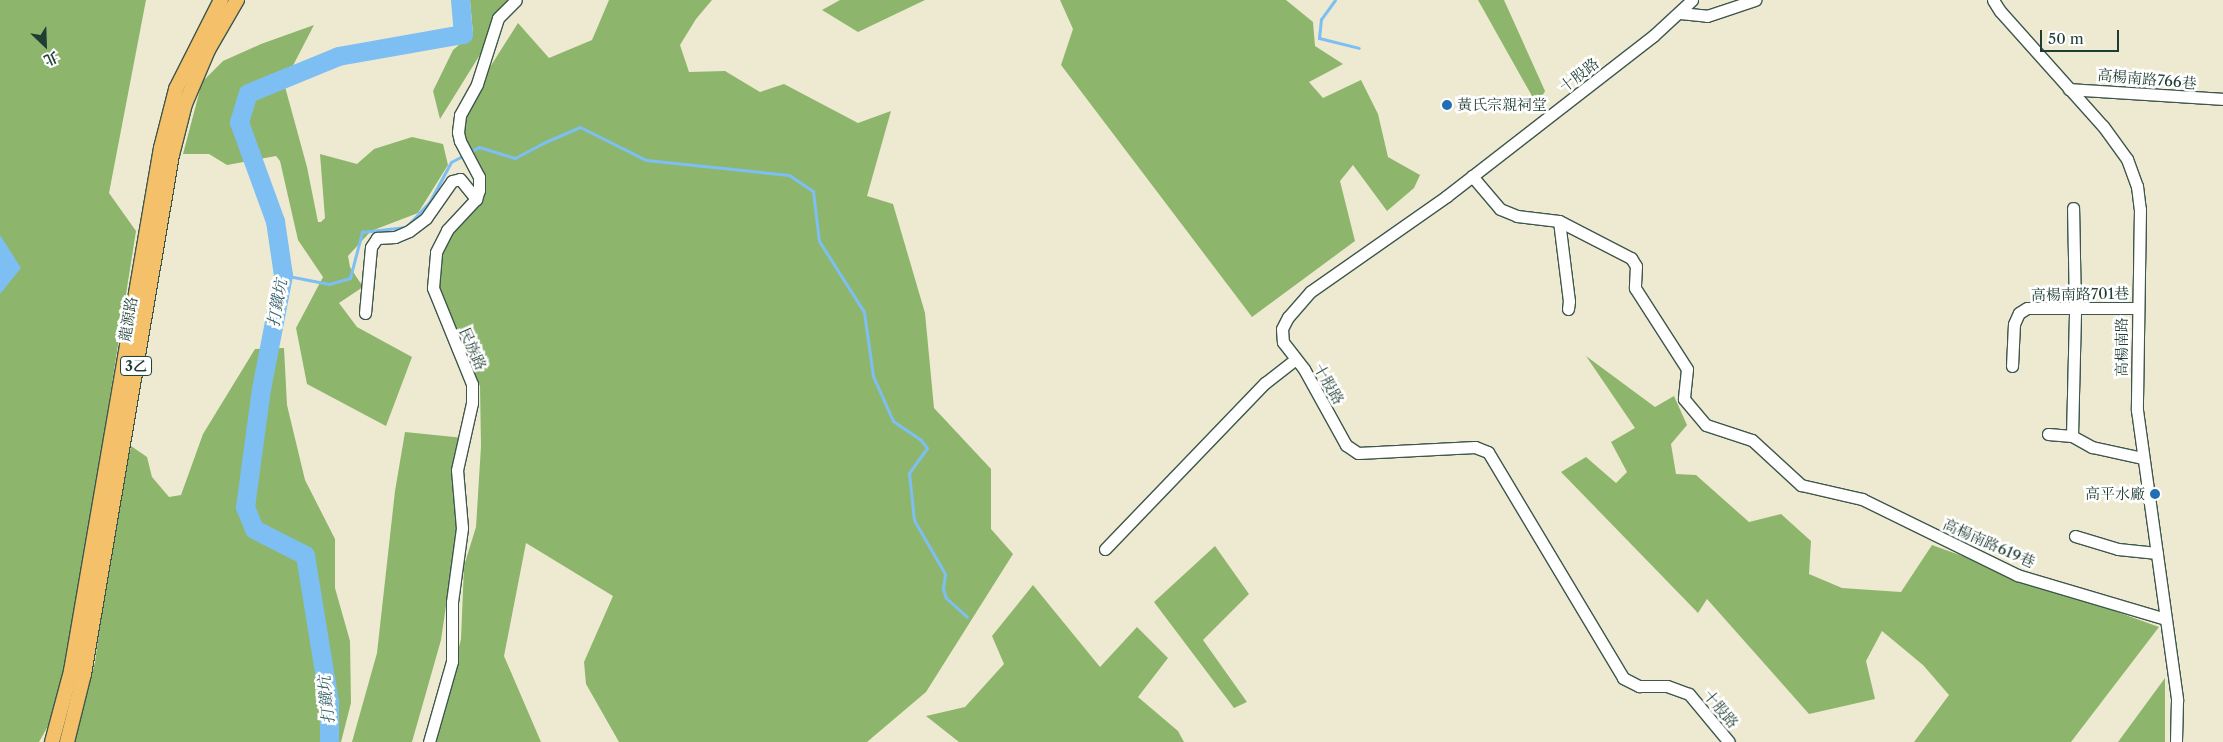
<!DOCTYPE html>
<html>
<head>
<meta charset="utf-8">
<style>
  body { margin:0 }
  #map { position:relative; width:2223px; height:742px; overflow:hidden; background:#eeead1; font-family:"Libre Caslon Text","Noto Serif TC",serif }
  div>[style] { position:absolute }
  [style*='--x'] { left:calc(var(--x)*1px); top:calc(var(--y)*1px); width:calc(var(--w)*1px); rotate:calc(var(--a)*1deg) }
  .forest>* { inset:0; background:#8db66c }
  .water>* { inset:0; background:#7dbff3 }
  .stream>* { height:3px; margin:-1.5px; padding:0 1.5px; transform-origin:1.5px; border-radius:1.5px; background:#7dbff3 }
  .river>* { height:19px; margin:-9.5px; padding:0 9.5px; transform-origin:9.5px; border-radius:9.5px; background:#7dbff3 }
  .roads { filter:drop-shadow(1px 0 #3e574c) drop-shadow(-1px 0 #3e574c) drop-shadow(0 1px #3e574c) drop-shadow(0 -1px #3e574c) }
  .minor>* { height:11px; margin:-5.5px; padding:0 5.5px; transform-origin:5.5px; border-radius:5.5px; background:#fff }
  .major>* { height:14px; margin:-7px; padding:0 7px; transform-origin:7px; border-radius:7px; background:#f4c16a }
  .dots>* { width:14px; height:14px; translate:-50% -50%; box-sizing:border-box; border:2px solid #fff; border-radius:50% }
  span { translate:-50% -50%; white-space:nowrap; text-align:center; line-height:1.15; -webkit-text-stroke:5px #fff; paint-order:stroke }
  .shield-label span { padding:1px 4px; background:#fff; border:1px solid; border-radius:4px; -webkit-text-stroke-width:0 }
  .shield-label { font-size:14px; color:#1f3d34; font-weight:700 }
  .street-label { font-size:15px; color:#1f3d34 }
  .poi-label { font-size:15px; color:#1f3d34 }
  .left { translate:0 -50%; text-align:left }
  .right { translate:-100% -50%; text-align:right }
  .water-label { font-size:16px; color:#3b646d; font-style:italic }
  .north { position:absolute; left:20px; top:20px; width:50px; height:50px; -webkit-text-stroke:4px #fff; paint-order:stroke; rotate:156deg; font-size:14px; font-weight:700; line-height:20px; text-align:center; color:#1f3d34 }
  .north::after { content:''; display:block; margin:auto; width:18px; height:22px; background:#1f3d34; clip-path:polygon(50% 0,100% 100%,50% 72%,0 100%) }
  .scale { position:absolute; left:2040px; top:30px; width:79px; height:22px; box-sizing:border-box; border:2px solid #1f3d34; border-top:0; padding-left:6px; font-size:15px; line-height:18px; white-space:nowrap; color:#1f3d34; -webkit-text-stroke:4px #fff; paint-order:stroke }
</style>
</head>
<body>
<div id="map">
  <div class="forest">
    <i style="clip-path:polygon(0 0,146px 0,109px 193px,136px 231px,62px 701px,39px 742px,0 742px)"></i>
    <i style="clip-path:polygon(470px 0,514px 0,440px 119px,433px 91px,453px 50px,473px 33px)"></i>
    <i style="clip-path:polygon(609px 0,712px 0,696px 19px,680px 45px,689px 72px,725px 71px,760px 92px,784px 84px,858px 123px,891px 111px,867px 196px,893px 204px,925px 313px,934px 408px,991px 469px,991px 529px,1013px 554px,926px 692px,867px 742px,619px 742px,586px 684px,584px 662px,613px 596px,526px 543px,504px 656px,541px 742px,435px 742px,461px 639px,464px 566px,476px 527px,481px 446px,480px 386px,452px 332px,439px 291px,438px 253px,480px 188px,462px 145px,462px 121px,473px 94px,518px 23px,549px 58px,592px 40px)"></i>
    <i style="clip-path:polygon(840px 0,925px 0,858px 32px,822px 10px)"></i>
    <i style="clip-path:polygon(1060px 0,1286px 0,1313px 22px,1315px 46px,1343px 64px,1309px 82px,1323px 98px,1361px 80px,1378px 114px,1388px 157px,1420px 175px,1414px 188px,1387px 211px,1353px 165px,1340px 181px,1355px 241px,1252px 317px,1061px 65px,1073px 29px)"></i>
    <i style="clip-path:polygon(1478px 0,1504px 0,1545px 91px,1537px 105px)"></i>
    <i style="clip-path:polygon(314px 25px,284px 83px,307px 167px,318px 222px,321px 222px,325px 218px,320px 154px,357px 164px,374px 149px,412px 137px,443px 144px,448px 165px,418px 213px,371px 231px,348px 256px,350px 267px,363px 287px,339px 303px,357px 327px,412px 357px,386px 426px,307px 384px,296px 328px,323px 277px,298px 240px,280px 161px,276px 156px,227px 165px,209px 154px,183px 154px,202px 82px,223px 61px,261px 44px)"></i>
    <i style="clip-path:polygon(284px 348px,287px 405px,305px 480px,335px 539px,335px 588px,350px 641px,351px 703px,341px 742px,73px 742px,95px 662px,112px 536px,131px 446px,147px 457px,152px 477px,169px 497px,181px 495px,203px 434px,255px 349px)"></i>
    <i style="clip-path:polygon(1586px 356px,1655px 407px,1674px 396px,1687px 425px,1671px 444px,1676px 474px,1696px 475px,1749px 522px,1781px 514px,1811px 541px,1809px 574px,1842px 588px,1901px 592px,1932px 545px,2159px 627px,2071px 742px,1914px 742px,1949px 695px,1923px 665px,1882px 631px,1866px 661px,1875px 699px,1809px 714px,1707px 599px,1698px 613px,1561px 472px,1586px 457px,1616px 483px,1627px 472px,1611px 442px,1635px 428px)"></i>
    <i style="clip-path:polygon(405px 432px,464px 438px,456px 537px,441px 640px,412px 742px,352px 742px,377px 653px,395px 491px)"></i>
    <i style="clip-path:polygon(1215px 546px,1249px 594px,1203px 640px,1247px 702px,1234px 708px,1154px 602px)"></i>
    <i style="clip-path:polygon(1033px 585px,1100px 667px,1137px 627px,1168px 658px,1138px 697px,1178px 731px,1184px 742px,959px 742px,926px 716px,965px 707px,1004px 664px,992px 636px)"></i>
    <i style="clip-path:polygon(2165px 678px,2165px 742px,2118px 742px)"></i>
  </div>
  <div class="water">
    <i style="clip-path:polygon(0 235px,21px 268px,0 294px)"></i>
  </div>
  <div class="stream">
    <i style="--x:1335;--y:0;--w:24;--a:126"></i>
    <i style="--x:1321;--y:19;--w:19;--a:96"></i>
    <i style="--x:1319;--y:38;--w:41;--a:14"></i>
    <i style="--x:470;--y:152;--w:10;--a:-29"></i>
    <i style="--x:479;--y:147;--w:38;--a:17"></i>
    <i style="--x:515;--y:158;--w:32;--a:-28"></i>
    <i style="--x:543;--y:143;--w:40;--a:-23.4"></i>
    <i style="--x:580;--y:127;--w:74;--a:26.6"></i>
    <i style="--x:646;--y:160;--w:144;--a:6"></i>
    <i style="--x:789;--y:175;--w:29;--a:34"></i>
    <i style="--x:813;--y:191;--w:50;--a:83.2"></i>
    <i style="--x:819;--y:241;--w:84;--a:57.6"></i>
    <i style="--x:864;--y:312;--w:65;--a:82"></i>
    <i style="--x:873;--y:376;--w:49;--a:66"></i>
    <i style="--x:893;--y:421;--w:32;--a:34"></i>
    <i style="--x:920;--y:439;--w:11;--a:52"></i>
    <i style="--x:927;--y:448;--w:31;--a:126"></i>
    <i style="--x:909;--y:473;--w:47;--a:83.9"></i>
    <i style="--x:914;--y:520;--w:62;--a:60.1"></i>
    <i style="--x:945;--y:574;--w:15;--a:98"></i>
    <i style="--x:943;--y:589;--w:9;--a:72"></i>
    <i style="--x:946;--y:598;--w:28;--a:42"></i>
    <i style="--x:283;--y:275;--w:47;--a:11.1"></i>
    <i style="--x:329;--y:284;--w:22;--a:-16"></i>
    <i style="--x:350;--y:278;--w:48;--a:-75.4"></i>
    <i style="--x:362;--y:232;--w:44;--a:-6.5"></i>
    <i style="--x:406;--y:227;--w:35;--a:-47"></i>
    <i style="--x:430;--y:201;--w:44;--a:-61.7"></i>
    <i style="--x:451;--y:162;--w:15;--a:-28"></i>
  </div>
  <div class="river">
    <i style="--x:329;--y:742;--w:40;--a:-90"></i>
    <i style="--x:329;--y:702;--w:149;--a:-99.3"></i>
    <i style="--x:305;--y:555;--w:57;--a:-153"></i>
    <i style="--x:254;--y:529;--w:24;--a:-112"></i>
    <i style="--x:245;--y:507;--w:119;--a:-82.3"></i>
    <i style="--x:261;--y:389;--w:116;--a:-79.1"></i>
    <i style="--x:283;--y:275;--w:55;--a:-98.4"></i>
    <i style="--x:275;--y:221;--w:105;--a:-110"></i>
    <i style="--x:239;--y:122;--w:30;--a:-73"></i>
    <i style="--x:248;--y:93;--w:97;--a:-22.3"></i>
    <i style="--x:338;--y:56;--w:127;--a:-10"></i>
    <i style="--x:463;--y:34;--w:34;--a:-95"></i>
  </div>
  <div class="roads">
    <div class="minor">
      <i style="--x:1692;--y:0;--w:53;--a:137.3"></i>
      <i style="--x:1653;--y:36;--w:261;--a:142.2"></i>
      <i style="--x:1447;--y:196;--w:167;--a:145"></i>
      <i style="--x:1310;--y:292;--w:33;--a:131"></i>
      <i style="--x:1288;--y:317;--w:13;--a:117"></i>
      <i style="--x:1282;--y:329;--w:13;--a:86"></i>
      <i style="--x:1283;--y:342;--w:34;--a:52"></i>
      <i style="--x:1304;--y:369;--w:87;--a:61.1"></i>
      <i style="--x:1346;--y:445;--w:14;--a:34"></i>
      <i style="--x:1358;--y:453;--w:117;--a:-2.9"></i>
      <i style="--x:1475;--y:447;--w:14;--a:21"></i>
      <i style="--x:1488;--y:452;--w:263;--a:59.1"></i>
      <i style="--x:1623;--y:678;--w:18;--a:27"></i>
      <i style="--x:1639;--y:686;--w:28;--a:0"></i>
      <i style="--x:1667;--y:686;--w:23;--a:20"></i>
      <i style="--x:1689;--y:694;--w:62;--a:50.2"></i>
      <i style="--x:1993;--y:0;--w:13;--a:58"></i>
      <i style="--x:2000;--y:11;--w:154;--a:48.2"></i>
      <i style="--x:2103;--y:126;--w:41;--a:54"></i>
      <i style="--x:2127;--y:159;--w:29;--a:70"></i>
      <i style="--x:2137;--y:186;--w:23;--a:83"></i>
      <i style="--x:2140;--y:209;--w:201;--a:90.9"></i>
      <i style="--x:2137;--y:410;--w:293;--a:82.1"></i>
      <i style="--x:2177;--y:700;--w:42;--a:91.4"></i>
      <i style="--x:1680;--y:13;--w:27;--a:6"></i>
      <i style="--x:1707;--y:16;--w:51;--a:-18.4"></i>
      <i style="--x:2069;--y:89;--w:154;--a:3.7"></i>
      <i style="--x:1472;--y:176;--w:43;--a:49.7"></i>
      <i style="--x:1500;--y:209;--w:18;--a:22"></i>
      <i style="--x:1517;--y:216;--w:42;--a:6.8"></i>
      <i style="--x:1559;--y:221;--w:81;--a:27.2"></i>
      <i style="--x:1631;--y:258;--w:9;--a:58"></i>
      <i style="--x:1636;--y:266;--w:22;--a:93"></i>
      <i style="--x:1635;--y:288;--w:96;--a:57.3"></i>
      <i style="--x:1687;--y:369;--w:30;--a:96"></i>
      <i style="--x:1684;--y:399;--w:34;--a:50"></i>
      <i style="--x:1706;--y:425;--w:48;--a:18.1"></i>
      <i style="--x:1752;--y:440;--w:67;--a:42.6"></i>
      <i style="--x:1801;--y:485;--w:63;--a:12.9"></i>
      <i style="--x:1862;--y:499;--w:173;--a:26.1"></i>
      <i style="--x:2017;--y:575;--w:155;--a:16.5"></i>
      <i style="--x:1559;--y:221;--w:81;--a:82.9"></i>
      <i style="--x:1569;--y:301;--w:8;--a:97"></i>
      <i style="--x:365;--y:313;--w:66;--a:-84.8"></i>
      <i style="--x:371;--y:247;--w:11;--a:-56"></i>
      <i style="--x:377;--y:238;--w:18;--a:-3"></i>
      <i style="--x:395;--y:237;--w:15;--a:-23"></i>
      <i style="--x:409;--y:231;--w:21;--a:-37"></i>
      <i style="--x:426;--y:218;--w:45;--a:-54.9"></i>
      <i style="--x:452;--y:181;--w:8;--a:-14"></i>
      <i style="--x:460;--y:179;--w:26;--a:51"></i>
      <i style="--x:2012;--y:366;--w:42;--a:-87.3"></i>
      <i style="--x:2014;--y:324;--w:12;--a:-66"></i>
      <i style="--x:2019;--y:313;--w:9;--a:-32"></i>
      <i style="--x:2027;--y:308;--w:110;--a:0"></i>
      <i style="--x:2048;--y:434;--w:24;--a:5"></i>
      <i style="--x:2072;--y:436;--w:23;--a:29"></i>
      <i style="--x:2092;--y:447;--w:51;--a:12.4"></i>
      <i style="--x:2072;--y:436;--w:127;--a:-88.6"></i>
      <i style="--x:2075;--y:309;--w:101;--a:-91.1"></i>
      <i style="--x:2075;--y:536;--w:45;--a:16.8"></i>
      <i style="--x:2118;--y:549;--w:39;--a:6"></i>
      <i style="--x:1105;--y:549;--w:231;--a:-46.1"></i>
      <i style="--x:1265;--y:383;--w:39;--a:-38"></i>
      <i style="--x:429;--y:742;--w:84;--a:-74.1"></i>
      <i style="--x:452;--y:661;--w:59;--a:-90"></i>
      <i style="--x:452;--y:602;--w:75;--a:-82.3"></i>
      <i style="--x:462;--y:528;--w:58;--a:-94.9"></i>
      <i style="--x:457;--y:470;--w:69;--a:-77.4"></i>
      <i style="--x:472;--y:403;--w:19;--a:-90"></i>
      <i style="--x:472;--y:384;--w:104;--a:-112.1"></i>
      <i style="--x:433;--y:288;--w:36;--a:-85"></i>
      <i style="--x:436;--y:252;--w:25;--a:-63"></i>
      <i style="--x:447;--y:230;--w:42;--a:-46.9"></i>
      <i style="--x:476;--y:199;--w:9;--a:-72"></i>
      <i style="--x:479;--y:190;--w:13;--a:-90"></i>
      <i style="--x:479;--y:177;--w:41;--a:-117.8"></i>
      <i style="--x:460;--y:141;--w:9;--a:-103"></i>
      <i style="--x:458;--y:132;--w:17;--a:-83"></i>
      <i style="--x:460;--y:115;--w:35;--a:-61"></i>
      <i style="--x:477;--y:84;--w:69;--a:-72.3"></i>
      <i style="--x:498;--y:18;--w:25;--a:-45"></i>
    </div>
    <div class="major">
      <i style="--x:52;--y:742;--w:73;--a:-75"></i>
      <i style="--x:71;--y:671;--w:531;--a:-80.24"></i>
      <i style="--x:161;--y:148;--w:61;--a:-75.7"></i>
      <i style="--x:176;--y:89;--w:100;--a:-63.2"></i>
      <i style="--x:67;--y:742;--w:70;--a:-76"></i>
      <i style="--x:84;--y:674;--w:526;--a:-80.38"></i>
      <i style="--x:172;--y:155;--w:53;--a:-75.7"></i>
      <i style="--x:185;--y:104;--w:59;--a:-66.9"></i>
      <i style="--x:208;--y:50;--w:58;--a:-59.9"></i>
    </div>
  </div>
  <div class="dots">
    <i style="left:1447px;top:105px;background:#1f6fb2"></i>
    <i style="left:2155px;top:494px;background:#1f6fb2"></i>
  </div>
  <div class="shield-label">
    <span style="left:136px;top:366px">3乙</span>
  </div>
  <div class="street-label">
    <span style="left:1579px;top:75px;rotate:-38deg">十股路</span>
    <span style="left:2147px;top:79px;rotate:5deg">高楊南路766巷</span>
    <span style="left:2080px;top:294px;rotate:-1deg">高楊南路701巷</span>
    <span style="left:128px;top:319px;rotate:-80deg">龍源路</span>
    <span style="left:2122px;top:347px;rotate:-90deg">高楊南路</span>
    <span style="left:473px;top:349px;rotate:66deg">民族路</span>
    <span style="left:1329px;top:384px;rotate:60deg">十股路</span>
    <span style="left:1989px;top:543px;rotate:24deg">高楊南路619巷</span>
    <span style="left:1721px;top:709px;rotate:50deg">十股路</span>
  </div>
  <div class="poi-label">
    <span class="left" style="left:1457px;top:105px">黃氏宗親祠堂</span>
    <span class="right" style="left:2145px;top:494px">高平水廠</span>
  </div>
  <div class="water-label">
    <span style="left:277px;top:303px;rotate:-80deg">打鐵坑</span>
    <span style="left:326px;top:700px;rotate:-95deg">打鐵坑</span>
  </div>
  <div class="north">北</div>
  <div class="scale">50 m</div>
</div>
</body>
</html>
